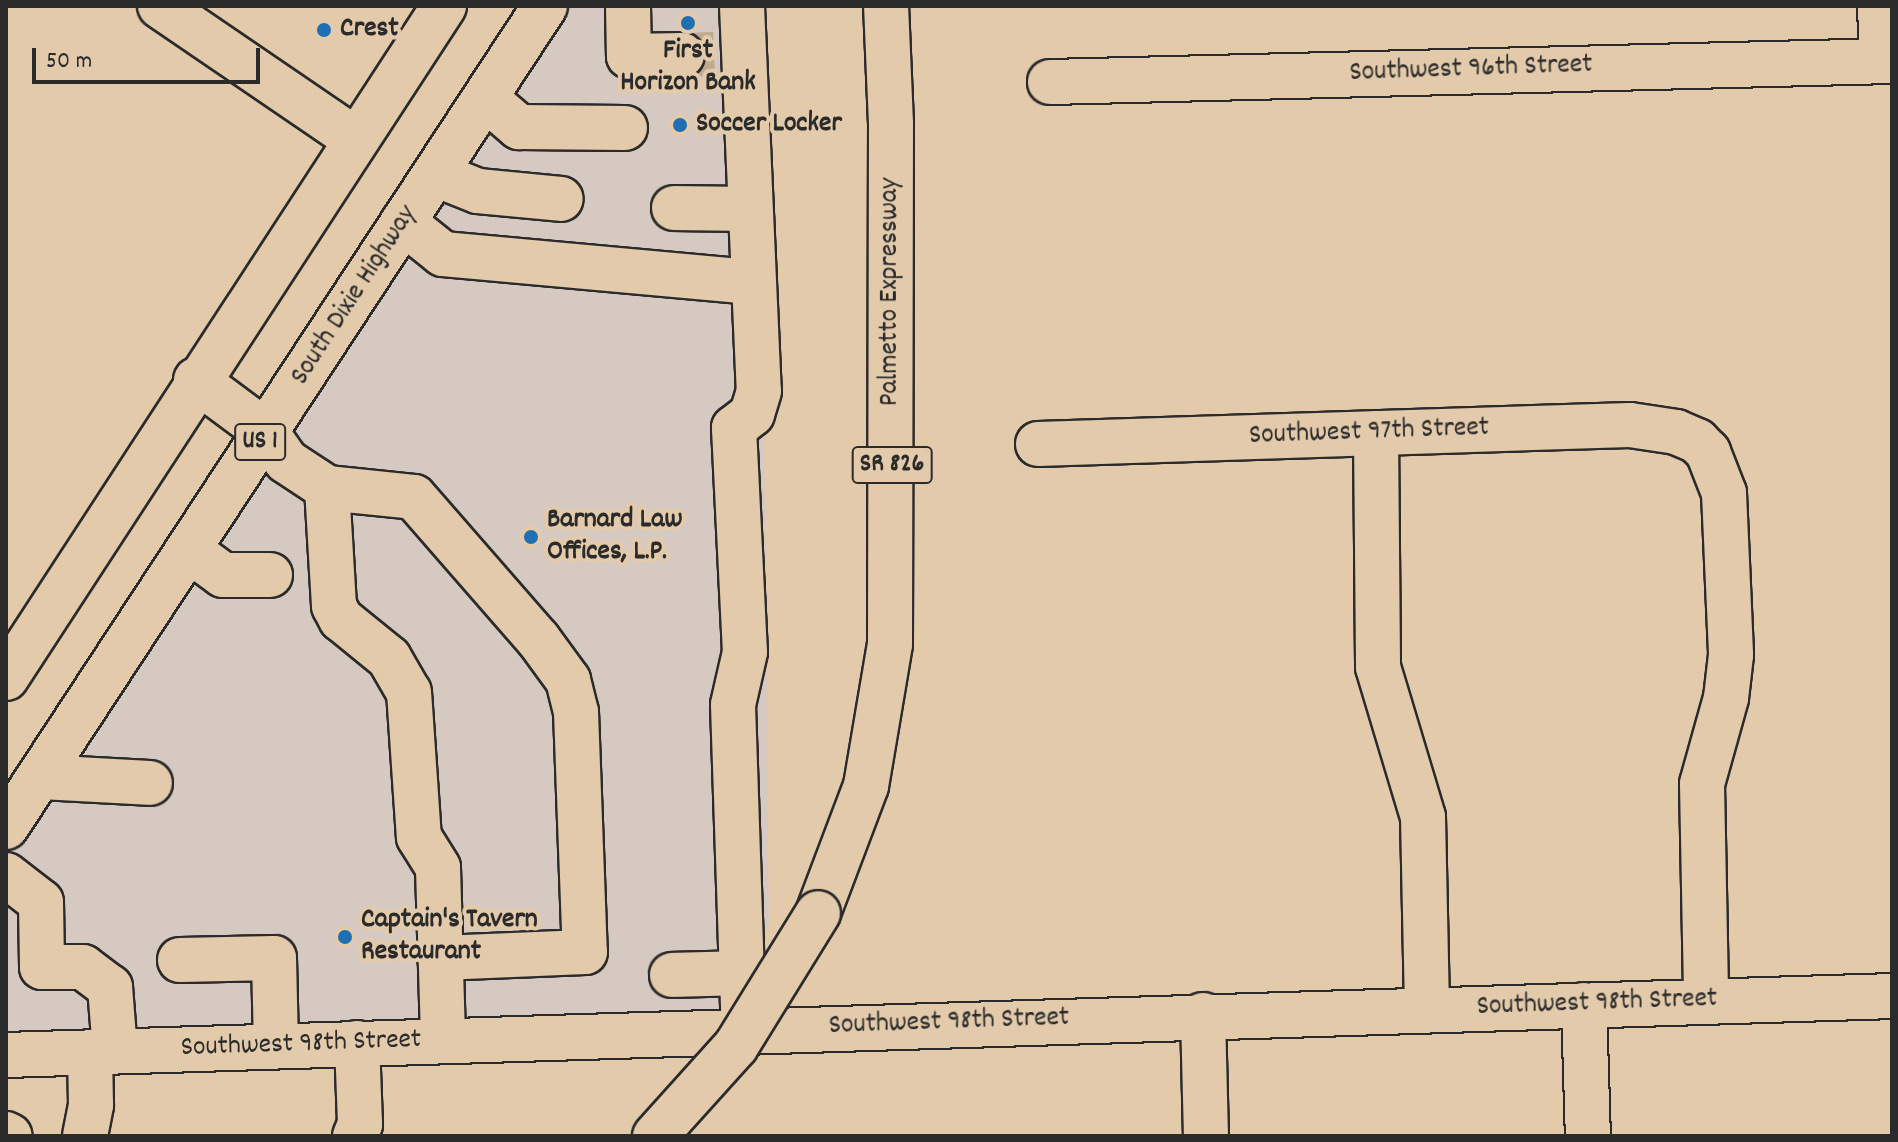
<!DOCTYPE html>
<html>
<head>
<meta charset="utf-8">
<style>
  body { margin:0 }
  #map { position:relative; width:1898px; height:1142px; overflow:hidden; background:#e2caab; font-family:Dekko,sans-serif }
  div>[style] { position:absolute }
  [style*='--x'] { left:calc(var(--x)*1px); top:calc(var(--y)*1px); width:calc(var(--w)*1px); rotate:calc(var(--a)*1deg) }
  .built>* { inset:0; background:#d6c9c2 }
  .minor-tunnel>* { height:44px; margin-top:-22px; transform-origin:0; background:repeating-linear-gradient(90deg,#bdaa91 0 44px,transparent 0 66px) }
  .roads { filter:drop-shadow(2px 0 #2b2b2b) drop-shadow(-2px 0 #2b2b2b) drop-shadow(0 2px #2b2b2b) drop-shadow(0 -2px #2b2b2b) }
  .minor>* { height:44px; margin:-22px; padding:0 22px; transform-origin:22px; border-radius:22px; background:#e2caab }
  .highway>* { height:44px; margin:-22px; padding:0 22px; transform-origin:22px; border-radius:22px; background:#e2caab }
  .bridges { filter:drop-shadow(2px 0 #2b2b2b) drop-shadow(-2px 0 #2b2b2b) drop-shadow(0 2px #2b2b2b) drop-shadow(0 -2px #2b2b2b) }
  .highway-bridge>* { height:44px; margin:-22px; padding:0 22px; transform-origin:22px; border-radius:22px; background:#e2caab }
  .dots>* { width:22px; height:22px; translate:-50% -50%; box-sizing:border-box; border:4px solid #e2caab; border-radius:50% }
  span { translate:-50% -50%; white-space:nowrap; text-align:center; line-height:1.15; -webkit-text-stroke:8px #e2caab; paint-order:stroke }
  .shield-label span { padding:2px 6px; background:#e2caab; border:2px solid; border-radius:6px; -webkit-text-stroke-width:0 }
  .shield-label { font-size:26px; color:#2b2b2b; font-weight:700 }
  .poi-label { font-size:28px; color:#2b2b2b; font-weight:700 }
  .left { translate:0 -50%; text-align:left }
  .street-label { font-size:28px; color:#2b2b2b }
  .frame { position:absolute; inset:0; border:8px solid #2b2b2b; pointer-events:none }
  .scale { position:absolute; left:32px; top:48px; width:228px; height:36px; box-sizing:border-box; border:4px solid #2b2b2b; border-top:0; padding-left:10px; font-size:24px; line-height:28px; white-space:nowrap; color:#2b2b2b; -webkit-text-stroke:6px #e2caab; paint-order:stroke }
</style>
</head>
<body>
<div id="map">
  <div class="built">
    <i style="clip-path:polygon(571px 6px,760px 6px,769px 924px,715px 1013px,6px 1031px,6px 859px)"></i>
  </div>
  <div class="minor-tunnel">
    <i style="--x:682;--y:55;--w:32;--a:-2"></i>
  </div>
  <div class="roads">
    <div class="minor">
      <i style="--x:160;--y:6;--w:236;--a:34.3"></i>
      <i style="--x:628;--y:6;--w:50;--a:88.9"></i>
      <i style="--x:629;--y:56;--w:53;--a:-1.1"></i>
      <i style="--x:742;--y:6;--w:385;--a:87.5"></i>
      <i style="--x:759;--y:391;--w:24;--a:107"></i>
      <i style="--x:752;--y:414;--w:23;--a:142"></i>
      <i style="--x:734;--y:428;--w:224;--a:87.2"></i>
      <i style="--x:745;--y:652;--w:54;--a:102.8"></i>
      <i style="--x:733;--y:705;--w:325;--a:88.1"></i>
      <i style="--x:1880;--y:6;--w:55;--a:87.9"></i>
      <i style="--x:1050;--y:82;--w:842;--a:-1.43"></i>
      <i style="--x:485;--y:98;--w:45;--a:40.5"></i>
      <i style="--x:519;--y:127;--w:106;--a:0.5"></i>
      <i style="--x:435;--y:174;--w:46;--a:21.6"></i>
      <i style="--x:478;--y:191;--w:83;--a:5.5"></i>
      <i style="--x:674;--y:208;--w:74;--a:0.8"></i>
      <i style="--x:403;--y:222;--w:51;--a:38.7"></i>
      <i style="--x:443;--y:254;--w:308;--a:5.2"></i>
      <i style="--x:266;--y:432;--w:35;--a:55"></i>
      <i style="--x:286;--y:461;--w:49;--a:33.4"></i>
      <i style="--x:327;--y:488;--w:118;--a:86.6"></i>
      <i style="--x:334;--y:606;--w:15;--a:62"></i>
      <i style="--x:341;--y:619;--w:62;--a:39.1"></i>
      <i style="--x:389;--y:658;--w:39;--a:60"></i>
      <i style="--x:409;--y:692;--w:145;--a:86.1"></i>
      <i style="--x:419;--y:837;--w:36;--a:58"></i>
      <i style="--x:438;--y:868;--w:173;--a:88.3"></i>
      <i style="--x:1376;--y:433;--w:234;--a:89.5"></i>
      <i style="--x:1378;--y:667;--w:157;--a:73.3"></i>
      <i style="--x:1423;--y:817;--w:192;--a:88.8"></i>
      <i style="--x:1038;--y:444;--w:592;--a:-1.84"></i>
      <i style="--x:1630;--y:425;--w:47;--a:8.7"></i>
      <i style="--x:1676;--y:432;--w:23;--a:23"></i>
      <i style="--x:1697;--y:441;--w:16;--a:45"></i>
      <i style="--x:1708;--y:452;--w:44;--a:68.7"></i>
      <i style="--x:1724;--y:493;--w:162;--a:87.5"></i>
      <i style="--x:1731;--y:655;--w:43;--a:96.6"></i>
      <i style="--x:1726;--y:698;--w:89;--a:105.6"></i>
      <i style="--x:1702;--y:784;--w:218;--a:88.9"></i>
      <i style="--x:327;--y:488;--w:87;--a:5.9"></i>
      <i style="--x:414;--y:497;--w:189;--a:48.9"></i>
      <i style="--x:538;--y:639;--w:51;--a:53.8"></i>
      <i style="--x:568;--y:680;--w:33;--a:76"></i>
      <i style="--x:576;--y:712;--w:240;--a:87.9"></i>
      <i style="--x:585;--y:952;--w:145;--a:177.6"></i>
      <i style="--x:189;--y:550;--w:42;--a:36.3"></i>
      <i style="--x:223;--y:575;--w:47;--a:0"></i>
      <i style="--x:40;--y:777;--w:110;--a:3.1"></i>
      <i style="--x:6;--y:875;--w:44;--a:37.6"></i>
      <i style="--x:41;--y:902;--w:65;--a:89.1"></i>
      <i style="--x:42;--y:967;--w:41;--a:0"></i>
      <i style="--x:83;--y:967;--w:34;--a:37"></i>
      <i style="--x:110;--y:987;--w:64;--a:85.5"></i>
      <i style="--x:180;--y:960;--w:94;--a:-1.2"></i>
      <i style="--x:274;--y:958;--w:88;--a:88.7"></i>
      <i style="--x:672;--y:975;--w:70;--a:-1.6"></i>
      <i style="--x:1584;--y:1005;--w:131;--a:88.3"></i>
      <i style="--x:1203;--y:1015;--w:121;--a:88.6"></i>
      <i style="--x:6;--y:1055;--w:1887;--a:-1.79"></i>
      <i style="--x:6;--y:1134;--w:4;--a:27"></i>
      <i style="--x:85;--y:1136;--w:32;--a:-79"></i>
      <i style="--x:91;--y:1105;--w:53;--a:-91.1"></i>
      <i style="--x:355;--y:1136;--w:13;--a:-67"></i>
      <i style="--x:360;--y:1124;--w:81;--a:-92.1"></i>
    </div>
    <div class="highway">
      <i style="--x:196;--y:380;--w:87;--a:36.6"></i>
      <i style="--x:6;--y:678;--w:802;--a:-56.9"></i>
      <i style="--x:6;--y:827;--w:982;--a:-56.71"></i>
      <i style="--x:818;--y:913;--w:136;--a:-69.3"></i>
      <i style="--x:866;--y:786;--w:144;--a:-80.4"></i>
      <i style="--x:890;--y:644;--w:520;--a:-89.89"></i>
      <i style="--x:891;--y:124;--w:118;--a:-92.4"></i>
    </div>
  </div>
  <div class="bridges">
    <div class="highway-bridge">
      <i style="--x:655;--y:1136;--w:121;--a:-48"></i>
      <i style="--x:736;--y:1046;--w:156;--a:-58.3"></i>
    </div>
  </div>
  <div class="dots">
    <i style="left:688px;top:23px;background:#1f6fb2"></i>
    <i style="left:324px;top:30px;background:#1f6fb2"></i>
    <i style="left:680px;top:125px;background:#1f6fb2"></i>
    <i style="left:531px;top:537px;background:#1f6fb2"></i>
    <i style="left:345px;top:937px;background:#1f6fb2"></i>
  </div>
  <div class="shield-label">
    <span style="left:260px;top:442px">US 1</span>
    <span style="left:892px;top:465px">SR 826</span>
  </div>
  <div class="poi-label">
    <span class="left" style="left:340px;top:30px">Crest</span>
    <span style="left:688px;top:68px">First<br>Horizon Bank</span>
    <span class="left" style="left:696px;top:125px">Soccer Locker</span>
    <span class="left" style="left:547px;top:537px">Barnard Law<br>Offices, L.P.</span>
    <span class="left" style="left:361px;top:937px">Captain's Tavern<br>Restaurant</span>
  </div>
  <div class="street-label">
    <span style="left:1471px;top:70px;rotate:-2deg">Southwest 96th Street</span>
    <span style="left:891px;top:292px;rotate:-90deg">Palmetto Expressway</span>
    <span style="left:355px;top:296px;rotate:-57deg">South Dixie Highway</span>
    <span style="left:1369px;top:433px;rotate:-2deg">Southwest 97th Street</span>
    <span style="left:1597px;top:1004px;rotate:-2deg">Southwest 98th Street</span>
    <span style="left:949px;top:1023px;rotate:-2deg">Southwest 98th Street</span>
    <span style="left:301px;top:1045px;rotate:-2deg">Southwest 98th Street</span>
  </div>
  <div class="frame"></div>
  <div class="scale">50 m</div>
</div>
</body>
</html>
